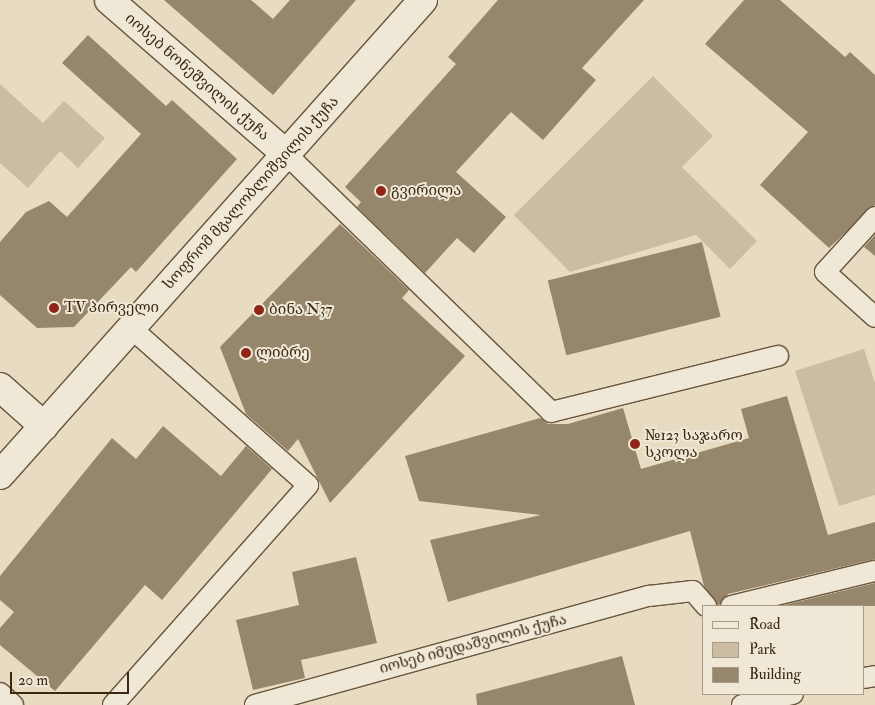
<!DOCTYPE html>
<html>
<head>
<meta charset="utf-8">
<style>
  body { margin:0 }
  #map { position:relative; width:875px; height:705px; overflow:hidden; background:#e7dcc1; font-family:"IM FELL Double Pica","Noto Serif Georgian",serif }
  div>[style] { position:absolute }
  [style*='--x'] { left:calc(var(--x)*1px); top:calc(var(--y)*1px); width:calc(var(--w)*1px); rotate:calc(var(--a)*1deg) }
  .green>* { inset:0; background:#cabda3 }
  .building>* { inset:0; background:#95866c; transform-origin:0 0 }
  .roads { filter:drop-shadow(1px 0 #68553c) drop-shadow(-1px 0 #68553c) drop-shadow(0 1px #68553c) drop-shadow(0 -1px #68553c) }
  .lane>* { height:20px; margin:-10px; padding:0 10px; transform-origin:10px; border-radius:10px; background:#efe8d7 }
  .street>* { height:28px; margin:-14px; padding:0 14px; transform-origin:14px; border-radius:14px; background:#efe8d7 }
  .dots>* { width:14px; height:14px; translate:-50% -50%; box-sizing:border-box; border:2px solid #efe8d7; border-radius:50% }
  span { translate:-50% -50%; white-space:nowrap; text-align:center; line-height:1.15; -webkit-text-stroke:4px #efe8d7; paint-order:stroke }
  .street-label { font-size:15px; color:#3d280f }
  .poi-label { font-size:15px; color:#3d280f }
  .left { translate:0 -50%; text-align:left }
  .legend { position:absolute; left:702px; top:605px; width:162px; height:90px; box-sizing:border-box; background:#efe8d7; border:1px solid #a89b87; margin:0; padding:6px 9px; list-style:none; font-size:15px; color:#3d280f }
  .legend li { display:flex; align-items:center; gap:10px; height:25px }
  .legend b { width:25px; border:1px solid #a89b87 }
  .scale { position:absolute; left:10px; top:672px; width:119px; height:22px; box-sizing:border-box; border:2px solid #3d280f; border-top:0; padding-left:6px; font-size:15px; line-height:18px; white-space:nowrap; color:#3d280f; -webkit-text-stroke:4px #efe8d7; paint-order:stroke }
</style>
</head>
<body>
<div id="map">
  <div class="green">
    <i style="clip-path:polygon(653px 76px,713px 136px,682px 167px,757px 241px,730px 269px,696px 235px,570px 272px,514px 215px)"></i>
    <i style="clip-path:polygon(0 84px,43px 123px,64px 101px,105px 138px,78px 168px,60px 151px,28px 188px,0 163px)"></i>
    <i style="clip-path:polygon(864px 349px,875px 383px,875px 495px,839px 506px,795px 371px)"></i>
  </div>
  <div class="building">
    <i style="clip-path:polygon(164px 0,251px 0,273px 19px,290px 0,356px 0,273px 95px)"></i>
    <i style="clip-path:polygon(498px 0,644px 0,582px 68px,596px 80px,543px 140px,511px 112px,456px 172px,506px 217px,474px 253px,457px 238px,425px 273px,357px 207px,361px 202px,345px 187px,456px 64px,448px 57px)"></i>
    <i style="clip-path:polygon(744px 0,780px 0,845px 57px,850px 52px,875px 75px,875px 205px,829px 248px,760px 185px,808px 132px,705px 44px)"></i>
    <i style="clip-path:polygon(88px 35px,166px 106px,172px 100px,237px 159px,136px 272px,131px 267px,74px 327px,37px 328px,0 295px,0 242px,26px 212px,49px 201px,67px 217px,141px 134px,62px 63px)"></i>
    <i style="clip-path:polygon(340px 224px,409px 290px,402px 298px,465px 356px,330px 503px,298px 439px,288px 451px,246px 414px,220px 347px)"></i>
    <i style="clip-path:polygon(875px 235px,875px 256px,864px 247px)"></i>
    <i style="left:702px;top:242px;width:77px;height:159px;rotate:76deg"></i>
    <i style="clip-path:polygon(787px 396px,828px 535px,875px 522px,875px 559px,728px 594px,718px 606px,704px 586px,690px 531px,448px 602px,430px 540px,541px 515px,419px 501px,405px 456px,540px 418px,548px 424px,568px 424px,623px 408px,641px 469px,749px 438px,741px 409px)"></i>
    <i style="clip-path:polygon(163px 426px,221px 476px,246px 446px,272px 469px,162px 600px,145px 585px,55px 691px,0 645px,0 628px,14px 612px,0 600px,0 576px,112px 438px,136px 459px)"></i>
    <i style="clip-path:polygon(356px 557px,377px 643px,301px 660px,305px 678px,253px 690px,236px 620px,299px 605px,292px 572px)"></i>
    <i style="clip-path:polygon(875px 583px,875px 606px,780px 606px)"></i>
    <i style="clip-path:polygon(622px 656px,635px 705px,477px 705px,476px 694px)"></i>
  </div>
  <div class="roads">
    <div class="lane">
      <i style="--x:286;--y:154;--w:370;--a:44.2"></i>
      <i style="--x:551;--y:412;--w:234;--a:-13.9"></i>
      <i style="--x:875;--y:217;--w:74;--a:132.3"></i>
      <i style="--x:825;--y:272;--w:67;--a:42"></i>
      <i style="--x:731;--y:606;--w:148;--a:-13.7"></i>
      <i style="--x:864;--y:678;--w:11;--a:-10"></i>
      <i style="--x:0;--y:693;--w:18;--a:43"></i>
      <i style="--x:113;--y:705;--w:294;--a:-48.4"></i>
      <i style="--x:308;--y:485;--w:237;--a:-138.4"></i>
      <i style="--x:255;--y:705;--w:409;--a:-15.5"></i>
      <i style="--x:649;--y:596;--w:44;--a:-6.5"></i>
      <i style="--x:693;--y:591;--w:20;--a:49"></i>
      <i style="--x:742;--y:705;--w:52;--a:-12.2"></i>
    </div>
    <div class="street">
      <i style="--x:109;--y:0;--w:235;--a:41"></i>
      <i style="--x:0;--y:387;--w:59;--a:41.6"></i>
      <i style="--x:0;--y:475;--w:636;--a:-48.31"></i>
    </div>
  </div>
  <div class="dots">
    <i style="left:381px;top:191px;background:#8f2418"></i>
    <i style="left:54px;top:308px;background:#8f2418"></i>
    <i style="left:259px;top:310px;background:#8f2418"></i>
    <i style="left:246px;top:353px;background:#8f2418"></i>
    <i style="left:635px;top:444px;background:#8f2418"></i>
  </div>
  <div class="street-label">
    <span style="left:197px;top:77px;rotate:41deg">იოსებ ნონეშვილის ქუჩა</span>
    <span style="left:251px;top:193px;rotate:-48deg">სოფრომ მგალობლიშვილის ქუჩა</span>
    <span style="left:473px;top:644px;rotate:-15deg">იოსებ იმედაშვილის ქუჩა</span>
  </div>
  <div class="poi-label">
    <span class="left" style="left:391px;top:191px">გვირილა</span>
    <span class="left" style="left:64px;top:308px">TV პირველი</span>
    <span class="left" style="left:269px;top:310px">ბინა N37</span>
    <span class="left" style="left:256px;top:353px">ლიბრე</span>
    <span class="left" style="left:645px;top:444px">№123 საჯარო<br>სკოლა</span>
  </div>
  <ul class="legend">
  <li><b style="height:6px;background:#efe8d7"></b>Road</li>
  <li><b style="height:14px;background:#cabda3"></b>Park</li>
  <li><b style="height:14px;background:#95866c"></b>Building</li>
  </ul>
  <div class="scale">20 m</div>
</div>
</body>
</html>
